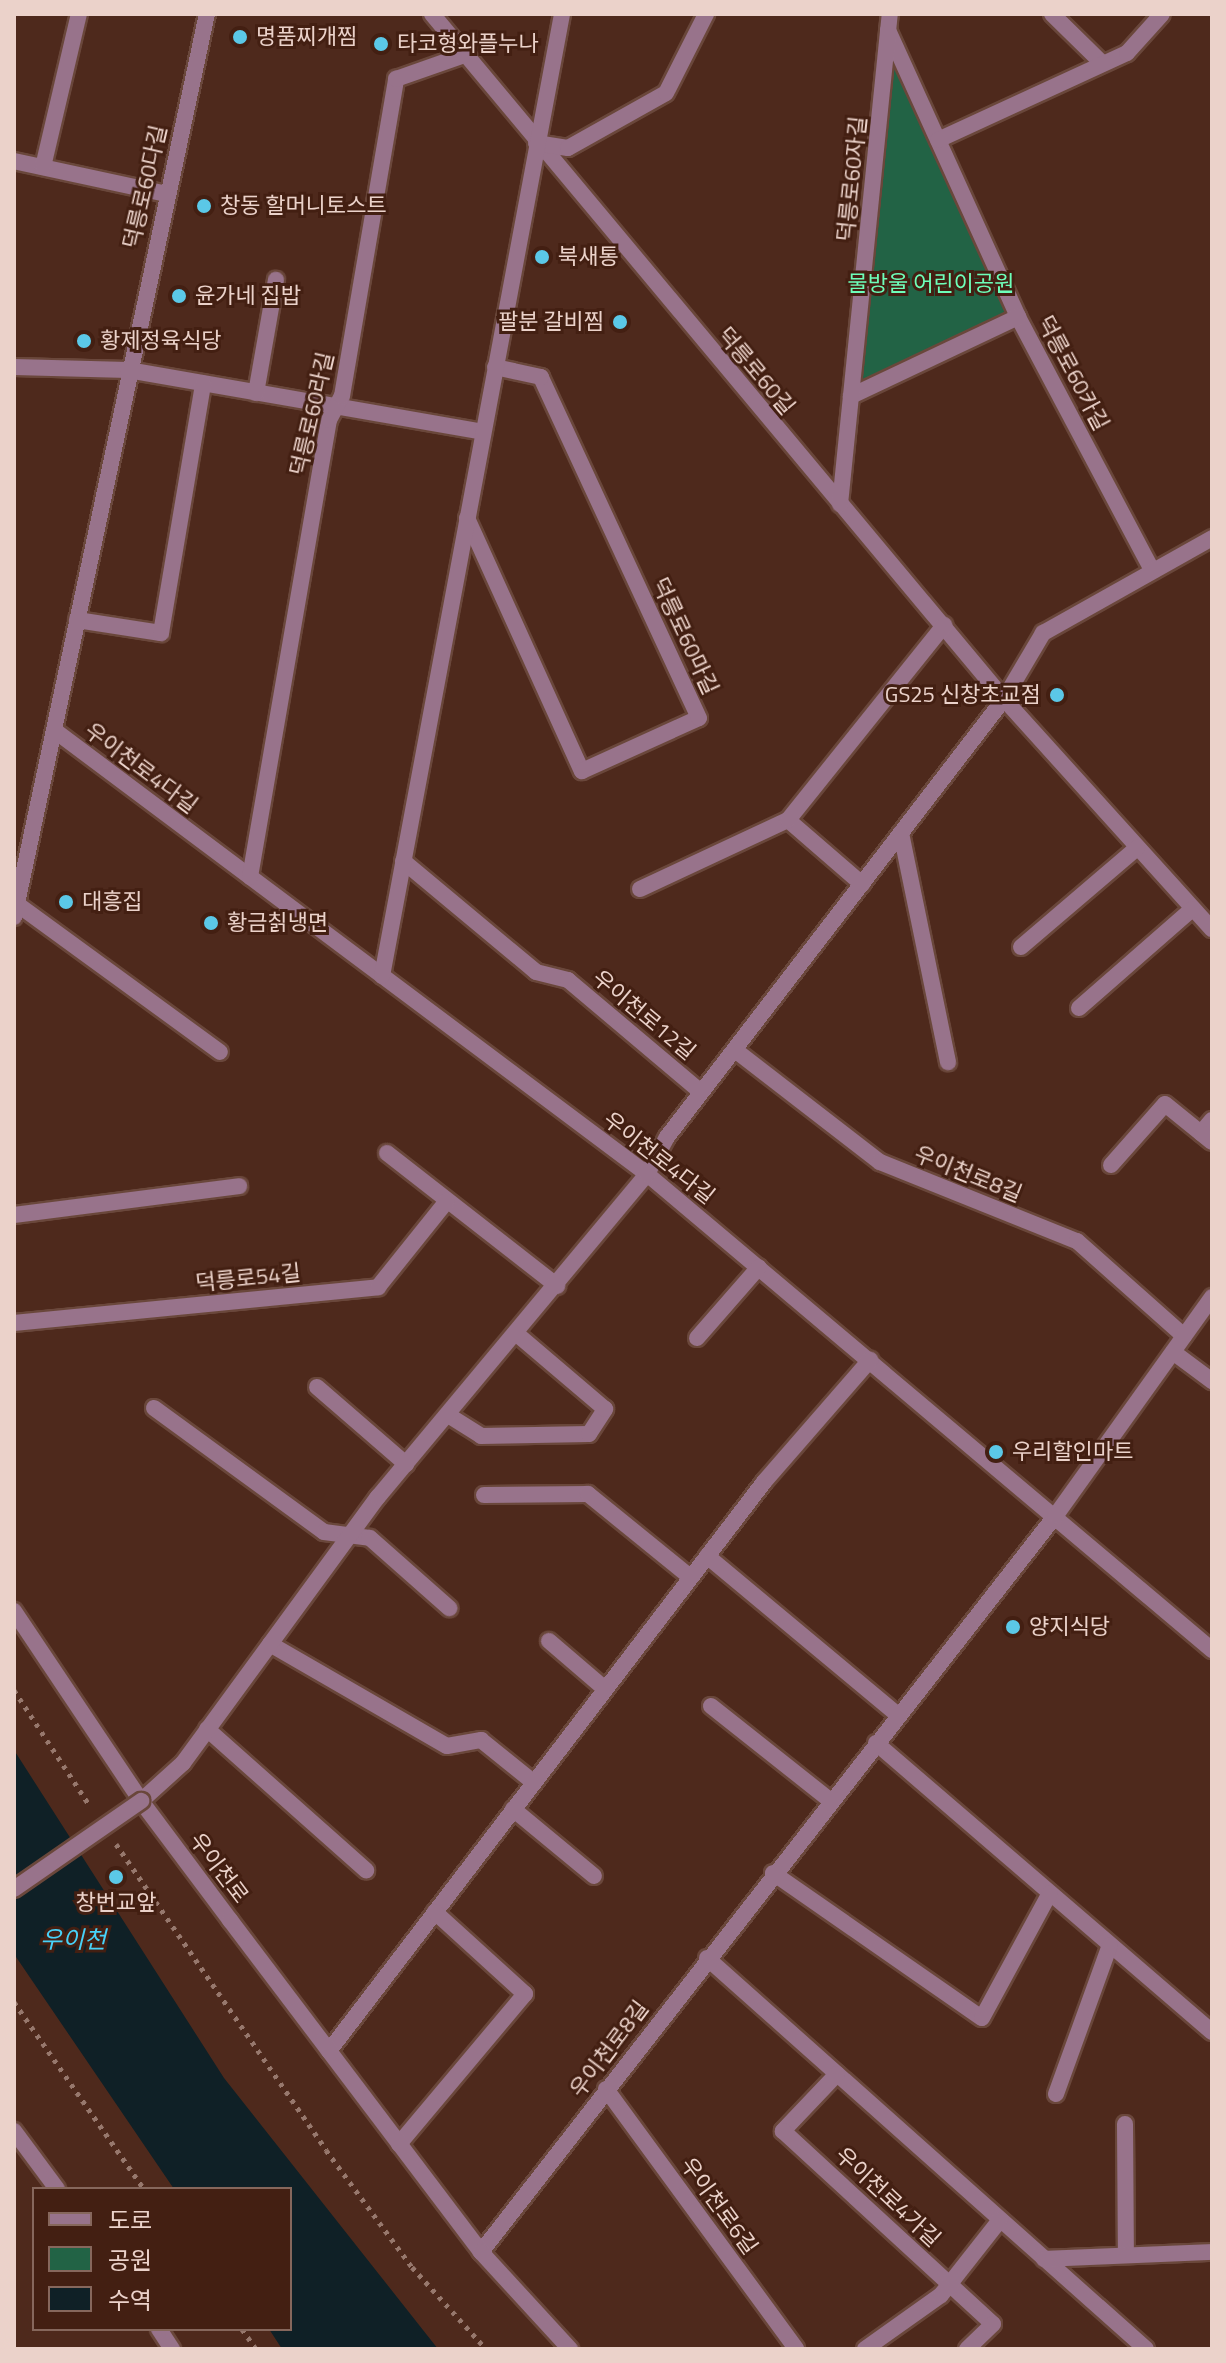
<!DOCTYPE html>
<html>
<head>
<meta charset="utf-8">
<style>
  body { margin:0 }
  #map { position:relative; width:1226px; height:2363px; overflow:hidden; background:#4e291c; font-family:"Titillium Web","Noto Sans KR",sans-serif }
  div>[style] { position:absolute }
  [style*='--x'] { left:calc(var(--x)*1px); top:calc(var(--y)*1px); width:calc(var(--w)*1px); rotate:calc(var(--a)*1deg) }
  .green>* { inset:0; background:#226345 }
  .water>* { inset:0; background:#0f2026 }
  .path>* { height:5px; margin-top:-2.5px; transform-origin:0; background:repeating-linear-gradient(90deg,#97786d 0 4px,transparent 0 10px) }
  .roads { filter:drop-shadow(2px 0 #6a473b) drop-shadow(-2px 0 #6a473b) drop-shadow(0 2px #6a473b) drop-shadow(0 -2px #6a473b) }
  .minor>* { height:16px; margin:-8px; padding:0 8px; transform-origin:8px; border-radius:8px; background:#98738b }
  .tertiary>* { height:16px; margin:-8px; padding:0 8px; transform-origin:8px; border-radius:8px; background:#98738b }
  .bridges { filter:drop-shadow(2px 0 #6a473b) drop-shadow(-2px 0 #6a473b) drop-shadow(0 2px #6a473b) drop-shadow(0 -2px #6a473b) }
  .minor-bridge>* { height:16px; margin:-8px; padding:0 8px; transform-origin:8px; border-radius:8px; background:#98738b }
  .dots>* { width:22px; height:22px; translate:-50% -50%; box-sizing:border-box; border:4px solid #431f12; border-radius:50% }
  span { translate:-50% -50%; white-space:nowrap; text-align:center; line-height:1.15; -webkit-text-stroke:6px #431f12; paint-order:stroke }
  .poi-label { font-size:22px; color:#ebd2ca }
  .left { translate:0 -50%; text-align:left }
  .right { translate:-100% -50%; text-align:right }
  .street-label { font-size:22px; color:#ebd2ca }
  .park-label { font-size:22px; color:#6efeb9 }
  .water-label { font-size:24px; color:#47d2f8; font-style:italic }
  .frame { position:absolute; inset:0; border:16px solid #ebd2ca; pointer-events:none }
  .legend { position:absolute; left:32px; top:2187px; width:260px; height:144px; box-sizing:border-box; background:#431f12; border:2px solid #86675c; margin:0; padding:10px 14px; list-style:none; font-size:24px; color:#ebd2ca }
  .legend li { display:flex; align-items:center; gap:16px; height:40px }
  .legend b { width:40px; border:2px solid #86675c }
</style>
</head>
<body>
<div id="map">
  <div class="green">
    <i style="clip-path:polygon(891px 48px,1012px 315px,857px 389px)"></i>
  </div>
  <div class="water">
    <i style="clip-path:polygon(14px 1750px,224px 2078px,438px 2349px,282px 2349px,269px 2329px,290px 2329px,290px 2189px,174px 2189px,14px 1954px)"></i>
  </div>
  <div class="path">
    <i style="--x:14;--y:1690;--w:139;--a:56.8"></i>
    <i style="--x:116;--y:1844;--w:371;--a:55.5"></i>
    <i style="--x:326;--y:2150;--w:145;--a:53.7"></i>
    <i style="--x:412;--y:2267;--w:110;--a:47.9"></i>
    <i style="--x:14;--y:2002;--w:228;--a:55.2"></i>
    <i style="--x:242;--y:2329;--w:24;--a:55"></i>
  </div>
  <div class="roads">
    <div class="minor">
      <i style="--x:432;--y:14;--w:892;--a:50.14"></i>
      <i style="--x:1004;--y:699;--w:310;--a:47.9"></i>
      <i style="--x:1052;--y:14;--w:71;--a:44.4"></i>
      <i style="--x:888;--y:30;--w:315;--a:65.6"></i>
      <i style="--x:1018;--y:317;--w:286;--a:62.1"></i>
      <i style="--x:938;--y:140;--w:208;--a:-24.7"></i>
      <i style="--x:1127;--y:53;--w:52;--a:-48.1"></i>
      <i style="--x:536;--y:143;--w:32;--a:9"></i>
      <i style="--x:568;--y:148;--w:112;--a:-29.3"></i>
      <i style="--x:666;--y:93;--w:89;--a:-63.1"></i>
      <i style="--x:14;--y:161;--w:156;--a:12.2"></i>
      <i style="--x:43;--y:167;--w:157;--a:-76.8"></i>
      <i style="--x:14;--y:367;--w:114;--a:1.5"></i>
      <i style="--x:128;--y:370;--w:359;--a:9.9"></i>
      <i style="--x:256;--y:393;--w:115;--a:-80"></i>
      <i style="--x:851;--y:396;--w:185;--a:-25.3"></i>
      <i style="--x:840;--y:504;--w:493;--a:-84.2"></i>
      <i style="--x:467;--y:518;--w:278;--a:65.6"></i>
      <i style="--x:582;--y:771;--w:128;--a:-24.4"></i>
      <i style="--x:699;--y:718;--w:376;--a:-114.9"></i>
      <i style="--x:541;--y:377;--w:47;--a:-167.7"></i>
      <i style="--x:77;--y:620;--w:85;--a:8.8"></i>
      <i style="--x:161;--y:633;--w:253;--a:-80.4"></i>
      <i style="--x:54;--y:730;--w:741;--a:36.82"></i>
      <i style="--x:647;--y:1174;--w:739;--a:40.11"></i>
      <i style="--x:788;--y:820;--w:98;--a:40.9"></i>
      <i style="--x:901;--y:833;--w:234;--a:78.4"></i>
      <i style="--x:403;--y:861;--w:173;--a:39.8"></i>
      <i style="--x:536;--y:972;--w:33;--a:14"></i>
      <i style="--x:568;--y:980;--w:174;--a:40.1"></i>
      <i style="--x:250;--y:877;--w:464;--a:-80.2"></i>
      <i style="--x:329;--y:420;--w:27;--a:-62"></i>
      <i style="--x:342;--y:396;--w:322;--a:-80.3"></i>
      <i style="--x:396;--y:79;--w:72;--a:-19.4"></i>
      <i style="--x:640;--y:889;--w:163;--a:-25"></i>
      <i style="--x:788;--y:820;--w:250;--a:-51.3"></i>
      <i style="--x:17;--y:904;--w:251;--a:36.1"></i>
      <i style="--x:14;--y:917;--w:923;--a:-77.94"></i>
      <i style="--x:1021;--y:947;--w:153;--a:-40.5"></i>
      <i style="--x:382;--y:976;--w:979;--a:-79.4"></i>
      <i style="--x:1079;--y:1008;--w:150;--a:-41.2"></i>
      <i style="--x:735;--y:1050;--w:183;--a:37.7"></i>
      <i style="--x:880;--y:1162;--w:212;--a:21.9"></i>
      <i style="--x:1077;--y:1241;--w:143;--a:41.6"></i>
      <i style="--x:1201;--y:1133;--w:17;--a:-50"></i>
      <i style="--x:387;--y:1153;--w:216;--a:38"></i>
      <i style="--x:1111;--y:1165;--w:81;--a:-48.5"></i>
      <i style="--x:1165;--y:1104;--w:60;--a:39"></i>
      <i style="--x:14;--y:1215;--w:227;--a:-7.3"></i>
      <i style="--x:14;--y:1323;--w:366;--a:-5.6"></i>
      <i style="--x:378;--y:1287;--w:110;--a:-51.3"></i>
      <i style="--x:697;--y:1338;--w:94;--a:-48.9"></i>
      <i style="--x:1173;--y:1352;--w:49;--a:36.6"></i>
      <i style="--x:317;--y:1387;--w:118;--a:40.9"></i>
      <i style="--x:154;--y:1408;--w:210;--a:36.1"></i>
      <i style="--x:324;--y:1532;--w:46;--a:7.4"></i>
      <i style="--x:370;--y:1538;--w:106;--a:41.5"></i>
      <i style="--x:448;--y:1415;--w:39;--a:32"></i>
      <i style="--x:481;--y:1436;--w:108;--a:-1.1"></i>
      <i style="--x:589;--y:1434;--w:30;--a:-57"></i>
      <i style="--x:605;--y:1409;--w:116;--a:-139.6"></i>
      <i style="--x:484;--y:1495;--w:104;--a:-0.6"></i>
      <i style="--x:588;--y:1494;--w:132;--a:39.1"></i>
      <i style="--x:707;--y:1556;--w:249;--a:39.8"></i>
      <i style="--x:549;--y:1641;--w:74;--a:40.6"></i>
      <i style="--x:270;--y:1644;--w:204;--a:30"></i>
      <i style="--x:447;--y:1746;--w:35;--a:-10"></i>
      <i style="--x:481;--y:1740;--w:67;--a:38.9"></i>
      <i style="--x:711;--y:1706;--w:153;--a:38.4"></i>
      <i style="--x:207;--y:1729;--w:213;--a:41.6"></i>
      <i style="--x:876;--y:1743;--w:443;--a:40.7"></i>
      <i style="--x:141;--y:1801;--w:57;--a:-42.1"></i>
      <i style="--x:183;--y:1763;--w:330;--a:-53.8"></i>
      <i style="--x:378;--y:1497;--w:420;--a:-50.2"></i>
      <i style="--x:647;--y:1174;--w:42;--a:-61.6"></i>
      <i style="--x:667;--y:1137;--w:553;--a:-52.43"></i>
      <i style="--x:1004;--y:699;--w:77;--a:-59.4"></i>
      <i style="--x:1043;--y:633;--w:194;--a:-29.3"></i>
      <i style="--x:513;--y:1809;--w:105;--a:39.6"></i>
      <i style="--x:773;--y:1873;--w:254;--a:34.8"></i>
      <i style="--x:982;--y:2018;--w:142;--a:-61.5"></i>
      <i style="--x:707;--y:1958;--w:588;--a:41.69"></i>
      <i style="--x:329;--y:2051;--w:716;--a:-52.6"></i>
      <i style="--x:764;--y:1482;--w:162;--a:-49"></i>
      <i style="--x:837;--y:2074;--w:79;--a:133.5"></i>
      <i style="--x:783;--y:2131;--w:285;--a:42.6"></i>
      <i style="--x:993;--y:2324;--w:36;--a:136"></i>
      <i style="--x:606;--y:2089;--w:322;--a:53.8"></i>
      <i style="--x:1056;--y:2094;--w:158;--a:-70.1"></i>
      <i style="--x:1125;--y:2124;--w:131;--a:89.6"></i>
      <i style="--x:14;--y:2131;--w:72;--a:53.4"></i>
      <i style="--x:399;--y:2144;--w:196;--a:-50"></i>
      <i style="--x:525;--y:1994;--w:122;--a:-137.7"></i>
      <i style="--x:481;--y:2252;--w:935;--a:-52.04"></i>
      <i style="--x:1056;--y:1515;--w:268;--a:-54.4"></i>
      <i style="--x:1044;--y:2259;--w:168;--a:-2.4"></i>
      <i style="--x:159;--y:2329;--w:24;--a:57"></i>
      <i style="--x:865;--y:2349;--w:93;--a:-35.4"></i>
      <i style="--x:941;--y:2295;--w:95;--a:-51.8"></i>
    </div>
    <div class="tertiary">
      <i style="--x:14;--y:1611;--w:229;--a:56.2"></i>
      <i style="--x:141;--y:1801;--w:149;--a:53.2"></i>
      <i style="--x:230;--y:1920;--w:416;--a:52.9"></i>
      <i style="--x:481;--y:2252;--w:132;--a:47.5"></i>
    </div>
  </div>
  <div class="bridges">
    <div class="minor-bridge">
      <i style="--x:14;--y:1889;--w:155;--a:-34.7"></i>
    </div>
  </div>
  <div class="dots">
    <i style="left:240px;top:37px;background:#5bc8e7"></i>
    <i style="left:381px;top:44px;background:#5bc8e7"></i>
    <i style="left:204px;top:206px;background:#5bc8e7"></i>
    <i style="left:542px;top:257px;background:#5bc8e7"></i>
    <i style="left:179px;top:296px;background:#5bc8e7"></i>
    <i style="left:620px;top:322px;background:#5bc8e7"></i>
    <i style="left:84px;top:341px;background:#5bc8e7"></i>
    <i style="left:1057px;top:695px;background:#5bc8e7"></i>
    <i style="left:66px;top:902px;background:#5bc8e7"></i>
    <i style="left:211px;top:923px;background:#5bc8e7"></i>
    <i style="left:996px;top:1452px;background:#5bc8e7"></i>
    <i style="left:1013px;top:1627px;background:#5bc8e7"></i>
    <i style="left:116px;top:1877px;background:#5bc8e7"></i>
  </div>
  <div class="poi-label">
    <span class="left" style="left:256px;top:37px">명품찌개찜</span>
    <span class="left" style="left:397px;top:44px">타코형와플누나</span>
    <span class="left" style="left:220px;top:206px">창동 할머니토스트</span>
    <span class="left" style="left:558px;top:257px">북새통</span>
    <span class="left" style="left:195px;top:296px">윤가네 집밥</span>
    <span class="right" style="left:604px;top:322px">팔분 갈비찜</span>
    <span class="left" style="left:100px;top:341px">황제정육식당</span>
    <span class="right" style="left:1041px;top:695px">GS25 신창초교점</span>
    <span class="left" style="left:82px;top:902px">대흥집</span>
    <span class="left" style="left:227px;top:923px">황금칡냉면</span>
    <span class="left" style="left:1012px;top:1452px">우리할인마트</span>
    <span class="left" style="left:1029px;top:1627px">양지식당</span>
    <span style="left:116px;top:1903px">창번교앞</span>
  </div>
  <div class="street-label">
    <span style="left:852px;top:179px;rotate:-84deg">덕릉로60자길</span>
    <span style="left:145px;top:187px;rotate:-77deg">덕릉로60다길</span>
    <span style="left:756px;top:371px;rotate:50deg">덕릉로60길</span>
    <span style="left:1073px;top:373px;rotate:62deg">덕릉로60카길</span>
    <span style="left:312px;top:414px;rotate:-77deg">덕릉로60라길</span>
    <span style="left:685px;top:636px;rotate:65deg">덕릉로60마길</span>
    <span style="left:141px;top:768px;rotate:37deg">우이천로4다길</span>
    <span style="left:644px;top:1015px;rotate:40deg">우이천로12길</span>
    <span style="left:659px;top:1158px;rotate:38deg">우이천로4다길</span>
    <span style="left:968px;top:1174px;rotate:22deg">우이천로8길</span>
    <span style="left:248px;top:1278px;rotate:-6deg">덕릉로54길</span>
    <span style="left:219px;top:1868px;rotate:53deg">우이천로</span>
    <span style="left:609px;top:2049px;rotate:-53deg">우이천로8길</span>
    <span style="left:888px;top:2197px;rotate:43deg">우이천로4가길</span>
    <span style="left:719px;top:2206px;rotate:54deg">우이천로6길</span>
  </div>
  <div class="park-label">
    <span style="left:931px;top:284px">물방울 어린이공원</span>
  </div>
  <div class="water-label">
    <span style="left:73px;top:1940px">우이천</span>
  </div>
  <div class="frame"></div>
  <ul class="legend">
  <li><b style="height:10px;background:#98738b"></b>도로</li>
  <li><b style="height:22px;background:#226345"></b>공원</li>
  <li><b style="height:22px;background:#0f2026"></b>수역</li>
  </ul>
</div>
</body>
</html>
